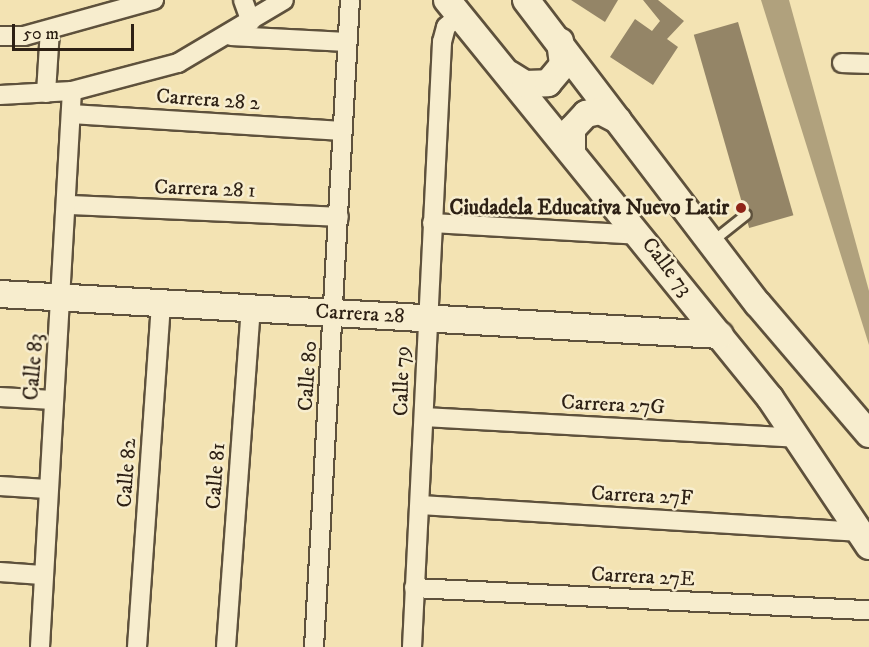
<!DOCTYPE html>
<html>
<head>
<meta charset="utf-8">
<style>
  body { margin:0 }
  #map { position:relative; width:869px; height:647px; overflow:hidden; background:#f3e3b3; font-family:"IM FELL DW Pica",serif }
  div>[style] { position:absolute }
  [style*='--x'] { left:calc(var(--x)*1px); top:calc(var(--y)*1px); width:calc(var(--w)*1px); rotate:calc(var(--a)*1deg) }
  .water>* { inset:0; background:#b0a17d }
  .building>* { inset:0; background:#948567; transform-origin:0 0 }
  .roads { filter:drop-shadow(2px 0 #5e513c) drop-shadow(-2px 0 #5e513c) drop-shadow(0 2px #5e513c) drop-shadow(0 -2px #5e513c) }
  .lane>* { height:9px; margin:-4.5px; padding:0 4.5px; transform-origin:4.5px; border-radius:4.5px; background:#f7edce }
  .street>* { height:18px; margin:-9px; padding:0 9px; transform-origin:9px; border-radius:9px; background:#f7edce }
  .secondary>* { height:26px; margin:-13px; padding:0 13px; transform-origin:13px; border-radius:13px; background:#f7edce }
  .dots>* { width:16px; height:16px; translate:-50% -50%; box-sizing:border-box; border:3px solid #f7edce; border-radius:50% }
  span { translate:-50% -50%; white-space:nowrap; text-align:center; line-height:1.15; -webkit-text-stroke:5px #f7edce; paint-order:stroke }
  .street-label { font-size:21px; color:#2d2014 }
  .poi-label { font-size:21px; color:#2d2014; font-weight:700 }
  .right { translate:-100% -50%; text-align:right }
  .scale { position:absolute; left:12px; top:24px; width:122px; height:27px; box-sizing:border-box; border:3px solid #2d2014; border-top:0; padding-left:8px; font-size:18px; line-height:21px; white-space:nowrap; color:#2d2014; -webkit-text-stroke:4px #f7edce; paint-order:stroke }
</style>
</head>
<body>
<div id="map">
  <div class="water">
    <i style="clip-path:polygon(761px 0,789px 0,869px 291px,869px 345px)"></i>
  </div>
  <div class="building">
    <i style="clip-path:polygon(571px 0,618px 0,605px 22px)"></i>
    <i style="clip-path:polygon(643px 0,658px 0,684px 21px,667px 39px,678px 47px,653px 85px,610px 57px,635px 19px,652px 31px,660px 21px)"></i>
    <i style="left:738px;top:22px;width:201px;height:46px;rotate:74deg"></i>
  </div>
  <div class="roads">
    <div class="lane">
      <i style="--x:712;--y:241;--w:43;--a:-38.5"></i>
    </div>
    <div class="street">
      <i style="--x:243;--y:0;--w:23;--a:70"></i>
      <i style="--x:0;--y:36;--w:24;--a:0"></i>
      <i style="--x:24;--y:36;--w:135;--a:-15.5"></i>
      <i style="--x:231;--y:36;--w:116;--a:3"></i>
      <i style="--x:842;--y:63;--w:27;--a:2"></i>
      <i style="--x:46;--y:93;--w:63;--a:-86.4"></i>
      <i style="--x:0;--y:95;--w:72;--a:-3.2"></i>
      <i style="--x:72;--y:91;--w:110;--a:-14.8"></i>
      <i style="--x:178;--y:63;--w:123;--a:-30.7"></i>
      <i style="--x:71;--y:114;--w:272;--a:3.6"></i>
      <i style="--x:68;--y:205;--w:271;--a:2.5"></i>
      <i style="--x:432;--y:223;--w:210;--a:3.3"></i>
      <i style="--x:0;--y:397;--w:53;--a:3.2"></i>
      <i style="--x:424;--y:417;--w:377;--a:3.2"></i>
      <i style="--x:0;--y:486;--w:47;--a:3.7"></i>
      <i style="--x:421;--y:505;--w:440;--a:3.5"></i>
      <i style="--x:0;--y:572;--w:42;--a:4.1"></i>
      <i style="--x:414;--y:588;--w:456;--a:2.8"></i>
      <i style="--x:40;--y:647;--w:557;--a:-86.71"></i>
      <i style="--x:137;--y:647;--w:346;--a:-86"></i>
      <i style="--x:226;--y:647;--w:341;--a:-85.8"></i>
      <i style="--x:314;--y:647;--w:648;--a:-86.82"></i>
      <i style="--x:412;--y:647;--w:606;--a:-87.16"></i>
      <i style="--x:442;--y:42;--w:16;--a:-75"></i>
      <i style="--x:446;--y:27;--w:18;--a:-43"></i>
    </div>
    <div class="secondary">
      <i style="--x:447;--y:0;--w:513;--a:50.94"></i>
      <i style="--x:770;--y:398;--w:178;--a:56.2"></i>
      <i style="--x:526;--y:0;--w:382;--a:52.7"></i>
      <i style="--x:758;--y:304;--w:171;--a:49.5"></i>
      <i style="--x:509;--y:74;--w:19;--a:32"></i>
      <i style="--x:525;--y:84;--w:23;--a:-2"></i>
      <i style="--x:548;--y:83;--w:23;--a:-50"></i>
      <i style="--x:563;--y:65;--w:24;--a:-97"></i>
      <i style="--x:572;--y:150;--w:21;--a:-90"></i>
      <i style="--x:572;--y:129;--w:21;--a:-47"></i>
      <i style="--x:586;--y:114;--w:14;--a:-12"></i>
      <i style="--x:600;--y:111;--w:20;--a:27"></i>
      <i style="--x:0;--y:294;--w:721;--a:3.26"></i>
    </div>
  </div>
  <div class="dots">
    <i style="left:741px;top:208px;background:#8f2418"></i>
  </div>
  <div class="street-label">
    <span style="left:208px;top:100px;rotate:4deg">Carrera 28 2</span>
    <span style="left:205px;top:189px;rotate:2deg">Carrera 28 1</span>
    <span style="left:667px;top:267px;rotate:52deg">Calle 73</span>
    <span style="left:360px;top:314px;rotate:3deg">Carrera 28</span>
    <span style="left:34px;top:367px;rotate:-85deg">Calle 83</span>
    <span style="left:308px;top:376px;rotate:-86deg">Calle 80</span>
    <span style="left:402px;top:381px;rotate:-89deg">Calle 79</span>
    <span style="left:613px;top:405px;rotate:3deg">Carrera 27G</span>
    <span style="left:127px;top:473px;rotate:-86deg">Calle 82</span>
    <span style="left:216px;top:476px;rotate:-86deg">Calle 81</span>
    <span style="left:642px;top:496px;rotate:3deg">Carrera 27F</span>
    <span style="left:643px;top:577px;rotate:3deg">Carrera 27E</span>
  </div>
  <div class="poi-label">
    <span class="right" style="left:729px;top:208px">Ciudadela Educativa Nuevo Latir</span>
  </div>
  <div class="scale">50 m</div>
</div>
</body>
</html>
